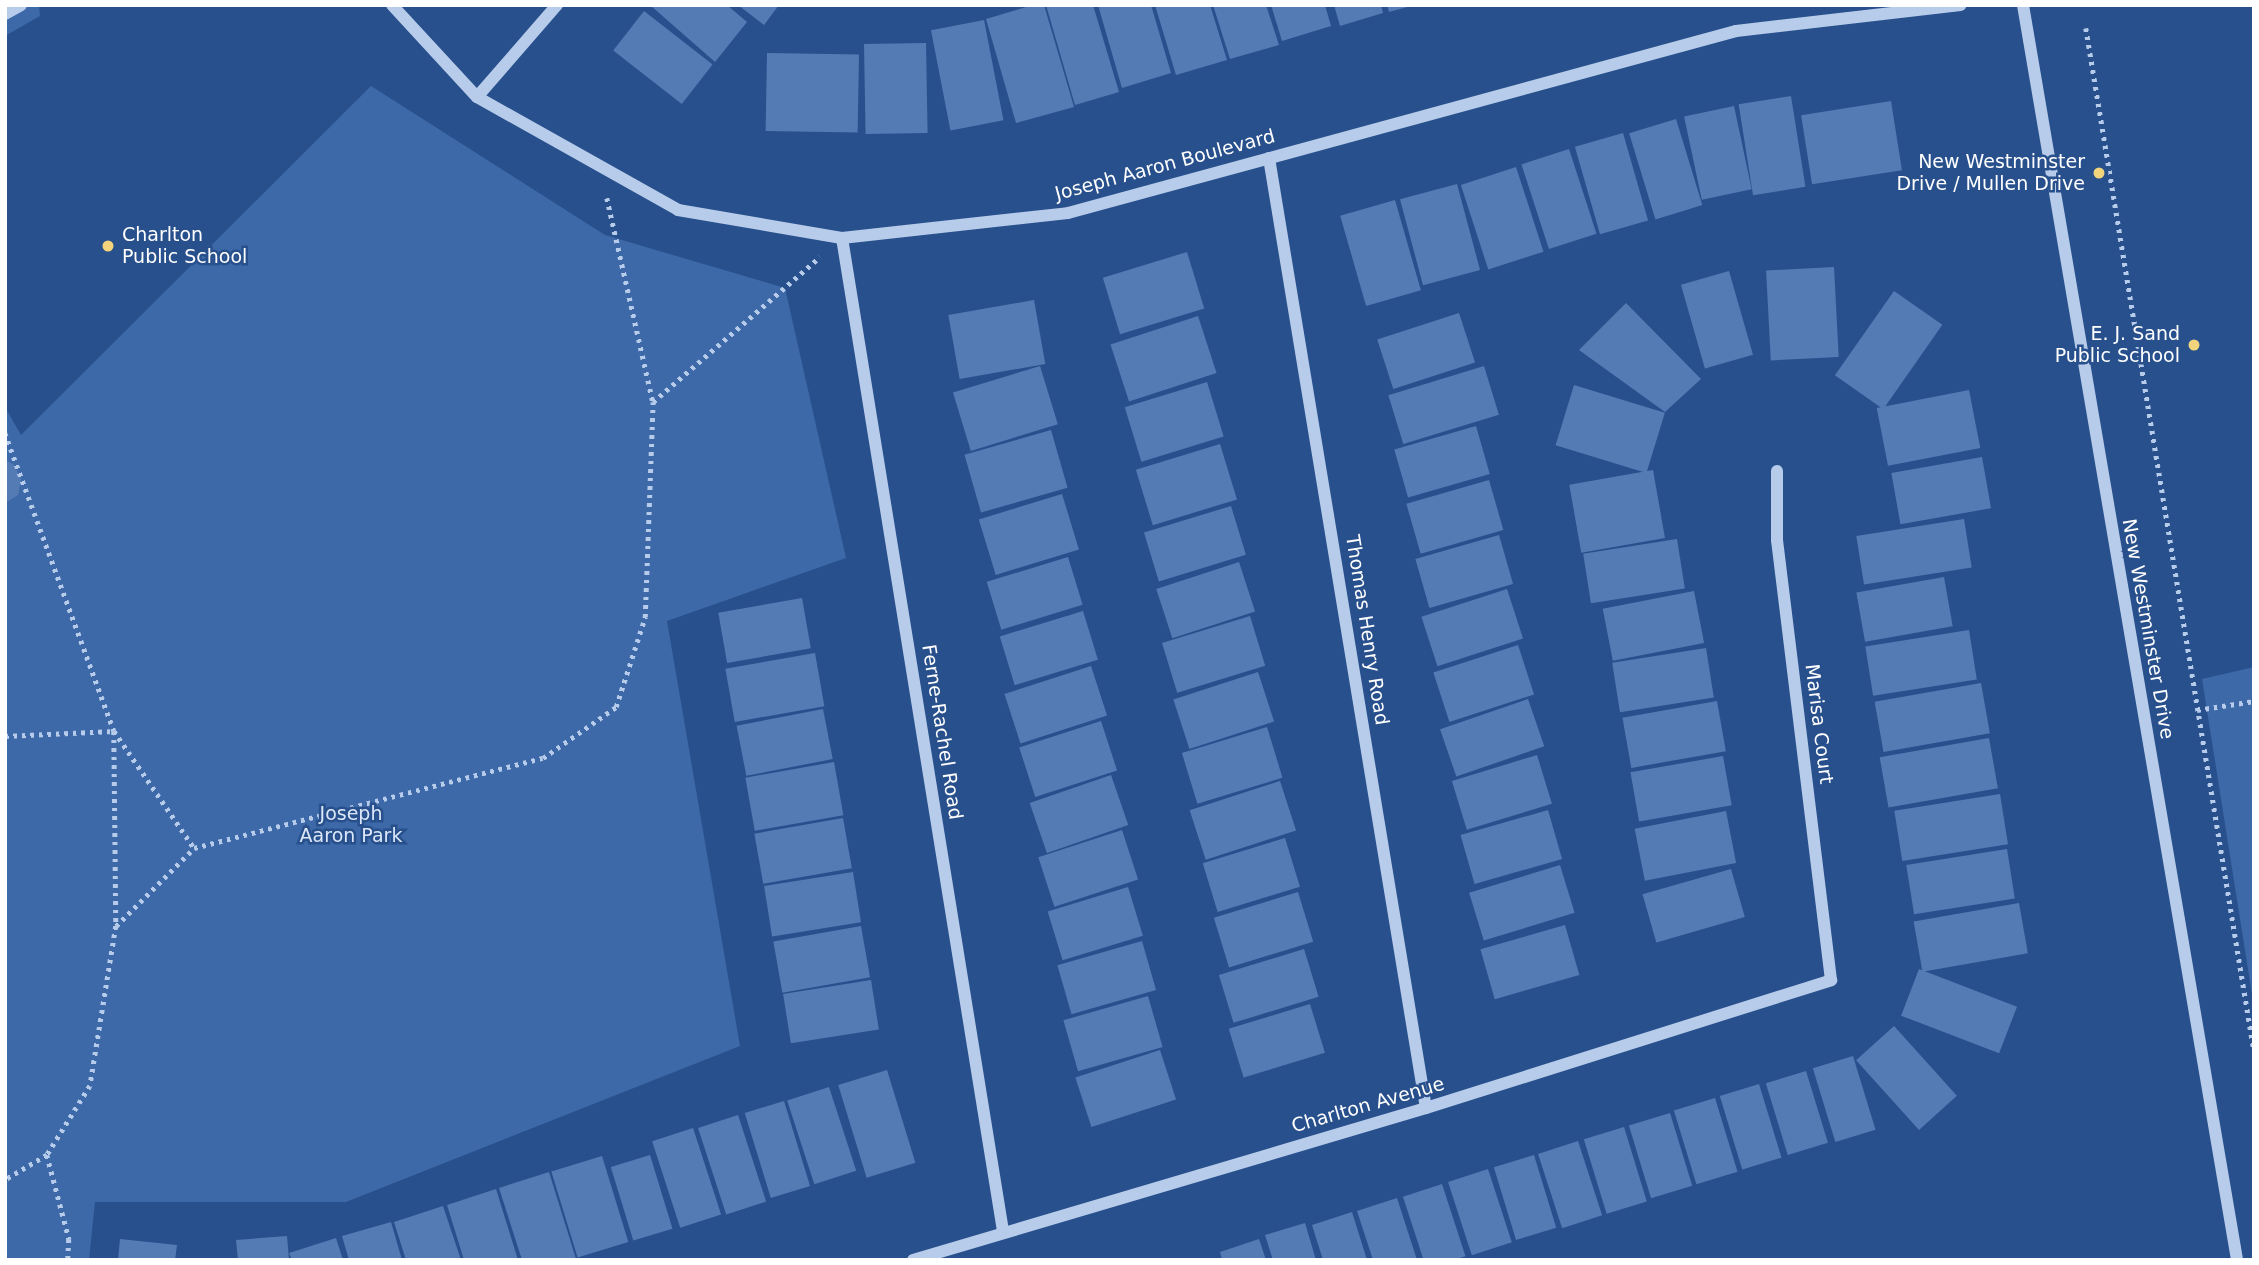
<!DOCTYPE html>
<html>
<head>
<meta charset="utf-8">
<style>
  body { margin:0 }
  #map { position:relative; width:2259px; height:1265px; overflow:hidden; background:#28508c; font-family:"DejaVu Sans",sans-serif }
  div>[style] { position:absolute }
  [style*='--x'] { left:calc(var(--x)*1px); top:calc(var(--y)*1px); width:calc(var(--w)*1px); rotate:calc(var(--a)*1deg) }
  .green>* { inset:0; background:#3d69a8 }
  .building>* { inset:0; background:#557bb4; transform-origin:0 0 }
  .path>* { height:4.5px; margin-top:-2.25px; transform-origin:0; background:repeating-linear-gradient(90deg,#b7ccea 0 3.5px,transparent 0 8.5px) }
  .minor>* { height:12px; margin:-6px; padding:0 6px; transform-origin:6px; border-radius:6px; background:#b7ccea }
  .dots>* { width:19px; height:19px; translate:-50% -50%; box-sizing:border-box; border:4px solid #28508c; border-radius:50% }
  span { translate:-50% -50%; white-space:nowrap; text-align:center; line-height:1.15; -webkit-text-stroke:5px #28508c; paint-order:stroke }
  .poi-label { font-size:19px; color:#fff }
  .right { translate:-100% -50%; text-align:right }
  .left { translate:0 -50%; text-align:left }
  .street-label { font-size:19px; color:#fff }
  .park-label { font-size:19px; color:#dbe7f8 }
  .frame { position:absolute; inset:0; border:7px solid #fff; pointer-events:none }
</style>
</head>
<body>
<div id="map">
  <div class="green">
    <i style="clip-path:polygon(5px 5px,39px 5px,40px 16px,5px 36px)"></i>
    <i style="clip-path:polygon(371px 86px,605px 235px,785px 288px,846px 558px,667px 621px,740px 1046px,346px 1202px,95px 1202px,89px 1260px,5px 1260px,5px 407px,21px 435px)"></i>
    <i style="clip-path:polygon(2254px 667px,2254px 1007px,2202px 679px)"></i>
  </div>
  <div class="building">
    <i style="clip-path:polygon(650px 5px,727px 5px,747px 22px,715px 62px)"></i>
    <i style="clip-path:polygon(738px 5px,779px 5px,764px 25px)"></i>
    <i style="clip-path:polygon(1033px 5px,1044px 5px,1074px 107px,1016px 123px,986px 19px)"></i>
    <i style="clip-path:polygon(1046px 5px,1093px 5px,1119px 92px,1075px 105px)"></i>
    <i style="clip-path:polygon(1098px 5px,1151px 5px,1171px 73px,1122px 88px)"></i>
    <i style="clip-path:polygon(1155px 5px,1210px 5px,1227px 60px,1176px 75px)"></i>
    <i style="clip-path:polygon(1213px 5px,1266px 5px,1279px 45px,1230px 59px)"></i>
    <i style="clip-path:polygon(1271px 5px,1325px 5px,1331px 26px,1282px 41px)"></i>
    <i style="clip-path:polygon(1334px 5px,1381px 5px,1383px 13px,1340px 26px)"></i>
    <i style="clip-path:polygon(1387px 5px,1411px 5px,1411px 6px,1389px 12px)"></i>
    <i style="left:644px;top:11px;width:87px;height:50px;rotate:38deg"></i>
    <i style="left:984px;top:20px;width:102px;height:54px;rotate:79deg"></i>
    <i style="left:926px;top:43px;width:90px;height:62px;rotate:89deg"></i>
    <i style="left:767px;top:53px;width:92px;height:78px;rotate:1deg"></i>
    <i style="left:1791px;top:96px;width:92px;height:53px;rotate:81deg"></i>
    <i style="left:1891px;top:101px;width:70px;height:91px;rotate:81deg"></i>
    <i style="left:1734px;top:106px;width:85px;height:51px;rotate:78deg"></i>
    <i style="left:1676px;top:119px;width:90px;height:49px;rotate:73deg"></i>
    <i style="left:1623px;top:133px;width:91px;height:50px;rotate:74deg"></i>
    <i style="left:1569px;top:149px;width:89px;height:50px;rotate:72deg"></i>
    <i style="left:1516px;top:167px;width:89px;height:58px;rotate:72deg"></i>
    <i style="left:1457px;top:184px;width:89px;height:59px;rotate:75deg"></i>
    <i style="left:1395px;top:200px;width:94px;height:57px;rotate:74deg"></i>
    <i style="left:1187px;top:252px;width:59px;height:88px;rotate:73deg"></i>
    <i style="left:1834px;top:267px;width:90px;height:68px;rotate:87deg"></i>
    <i style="left:1729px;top:271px;width:87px;height:50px;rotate:74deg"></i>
    <i style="left:1894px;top:291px;width:59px;height:103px;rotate:35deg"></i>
    <i style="left:1034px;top:300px;width:65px;height:87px;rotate:80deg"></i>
    <i style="clip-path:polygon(1626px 303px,1701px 379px,1665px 412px,1579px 350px)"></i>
    <i style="left:1459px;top:313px;width:52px;height:86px;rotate:72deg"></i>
    <i style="left:1198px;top:316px;width:60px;height:92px;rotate:72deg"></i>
    <i style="left:1040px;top:366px;width:61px;height:91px;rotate:73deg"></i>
    <i style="left:1484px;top:366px;width:51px;height:100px;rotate:73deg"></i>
    <i style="left:1207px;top:382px;width:57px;height:86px;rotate:73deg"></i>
    <i style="left:1574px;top:385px;width:95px;height:63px;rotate:17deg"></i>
    <i style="left:1969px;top:390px;width:59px;height:94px;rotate:79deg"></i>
    <i style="left:1476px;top:426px;width:50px;height:85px;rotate:74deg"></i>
    <i style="left:1051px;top:430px;width:60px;height:90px;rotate:74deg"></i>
    <i style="left:1220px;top:444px;width:58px;height:88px;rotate:73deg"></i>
    <i style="left:1982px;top:457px;width:52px;height:92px;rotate:80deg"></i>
    <i style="clip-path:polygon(5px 460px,14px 465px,21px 479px,18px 495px,5px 503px)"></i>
    <i style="left:1653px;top:470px;width:69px;height:85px;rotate:80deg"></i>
    <i style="left:1489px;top:480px;width:52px;height:86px;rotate:74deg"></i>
    <i style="left:1062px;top:494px;width:58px;height:87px;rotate:73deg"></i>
    <i style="left:1231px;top:506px;width:51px;height:91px;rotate:73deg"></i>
    <i style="left:1964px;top:519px;width:49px;height:109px;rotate:81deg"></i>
    <i style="left:1499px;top:535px;width:51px;height:87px;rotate:74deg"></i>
    <i style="left:1677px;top:539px;width:50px;height:95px;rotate:81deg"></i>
    <i style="left:1068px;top:557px;width:50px;height:85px;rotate:73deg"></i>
    <i style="left:1239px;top:562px;width:52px;height:87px;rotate:72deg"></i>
    <i style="left:1944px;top:577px;width:50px;height:89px;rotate:80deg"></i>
    <i style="left:1507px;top:589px;width:52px;height:90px;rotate:72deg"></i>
    <i style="left:1694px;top:591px;width:53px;height:93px;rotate:79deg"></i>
    <i style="left:802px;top:598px;width:51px;height:85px;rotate:80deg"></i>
    <i style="left:1083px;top:611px;width:51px;height:87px;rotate:73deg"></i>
    <i style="left:1250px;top:616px;width:52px;height:92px;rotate:73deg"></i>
    <i style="left:1969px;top:630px;width:50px;height:105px;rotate:81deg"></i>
    <i style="left:1518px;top:645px;width:52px;height:89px;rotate:72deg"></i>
    <i style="left:1706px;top:648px;width:50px;height:95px;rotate:81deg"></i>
    <i style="left:815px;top:653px;width:54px;height:91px;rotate:80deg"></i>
    <i style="left:1091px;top:666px;width:52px;height:91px;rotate:72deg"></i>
    <i style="left:1258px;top:672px;width:52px;height:89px;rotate:72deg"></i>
    <i style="left:1981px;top:683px;width:51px;height:108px;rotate:80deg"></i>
    <i style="left:1528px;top:699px;width:50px;height:93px;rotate:71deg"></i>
    <i style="left:1717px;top:701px;width:51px;height:96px;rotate:80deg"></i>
    <i style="left:823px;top:709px;width:51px;height:88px;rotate:79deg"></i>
    <i style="left:1101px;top:721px;width:52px;height:86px;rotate:72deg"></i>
    <i style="left:1267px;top:727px;width:53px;height:89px;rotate:73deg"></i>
    <i style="left:1989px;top:738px;width:51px;height:111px;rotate:80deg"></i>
    <i style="left:1537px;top:755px;width:51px;height:89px;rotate:73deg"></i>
    <i style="left:1723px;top:756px;width:50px;height:94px;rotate:80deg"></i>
    <i style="left:834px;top:762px;width:54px;height:90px;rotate:80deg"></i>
    <i style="left:1111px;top:775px;width:53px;height:86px;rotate:71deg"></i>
    <i style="left:1280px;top:781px;width:52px;height:95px;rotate:72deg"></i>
    <i style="left:2000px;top:794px;width:51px;height:107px;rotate:81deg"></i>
    <i style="left:1548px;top:810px;width:51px;height:91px;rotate:74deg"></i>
    <i style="left:1726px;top:811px;width:53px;height:93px;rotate:79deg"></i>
    <i style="left:843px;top:818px;width:51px;height:90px;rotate:80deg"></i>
    <i style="left:1122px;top:830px;width:52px;height:88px;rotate:72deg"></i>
    <i style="left:1285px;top:838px;width:51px;height:86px;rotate:73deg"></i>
    <i style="left:2007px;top:849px;width:50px;height:102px;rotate:81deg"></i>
    <i style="left:1560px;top:865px;width:50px;height:95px;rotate:73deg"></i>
    <i style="left:1731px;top:869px;width:50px;height:92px;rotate:74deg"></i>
    <i style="left:853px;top:872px;width:51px;height:90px;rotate:81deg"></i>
    <i style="left:1128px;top:887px;width:51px;height:84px;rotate:73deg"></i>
    <i style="left:1298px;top:892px;width:52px;height:88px;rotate:73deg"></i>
    <i style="left:2019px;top:903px;width:51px;height:107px;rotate:80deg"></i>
    <i style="left:1565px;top:925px;width:52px;height:88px;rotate:74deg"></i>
    <i style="left:861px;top:926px;width:52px;height:89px;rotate:80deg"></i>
    <i style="left:1142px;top:941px;width:51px;height:88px;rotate:74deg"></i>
    <i style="left:1304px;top:949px;width:50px;height:89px;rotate:73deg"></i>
    <i style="left:1919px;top:969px;width:105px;height:50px;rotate:21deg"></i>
    <i style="left:871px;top:980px;width:50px;height:89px;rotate:81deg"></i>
    <i style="left:1148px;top:996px;width:53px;height:88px;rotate:74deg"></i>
    <i style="left:1310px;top:1004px;width:51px;height:85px;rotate:73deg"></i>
    <i style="left:1894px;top:1026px;width:94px;height:51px;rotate:48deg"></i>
    <i style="left:1160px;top:1050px;width:52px;height:89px;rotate:72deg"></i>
    <i style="left:1853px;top:1056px;width:77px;height:42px;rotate:73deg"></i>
    <i style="left:887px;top:1070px;width:97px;height:51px;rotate:73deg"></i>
    <i style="left:1806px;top:1071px;width:75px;height:42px;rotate:73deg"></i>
    <i style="left:1759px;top:1084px;width:77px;height:41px;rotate:73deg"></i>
    <i style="left:829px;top:1087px;width:88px;height:44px;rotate:72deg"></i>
    <i style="left:1715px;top:1098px;width:77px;height:43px;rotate:73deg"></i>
    <i style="left:784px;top:1101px;width:89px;height:41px;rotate:73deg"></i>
    <i style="left:1670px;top:1113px;width:76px;height:43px;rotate:73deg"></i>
    <i style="left:738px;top:1115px;width:91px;height:42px;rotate:72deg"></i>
    <i style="left:1624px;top:1127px;width:78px;height:42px;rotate:73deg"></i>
    <i style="left:693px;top:1128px;width:91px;height:43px;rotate:72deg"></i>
    <i style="left:1578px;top:1141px;width:78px;height:42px;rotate:72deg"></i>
    <i style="left:650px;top:1155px;width:77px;height:41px;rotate:73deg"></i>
    <i style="left:1534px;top:1155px;width:76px;height:42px;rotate:73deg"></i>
    <i style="left:602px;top:1156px;width:90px;height:53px;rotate:73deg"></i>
    <i style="left:1488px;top:1169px;width:77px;height:42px;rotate:72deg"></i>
    <i style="clip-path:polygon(549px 1172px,576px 1259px,522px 1260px,499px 1188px)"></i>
    <i style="left:1442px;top:1184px;width:76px;height:41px;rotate:72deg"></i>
    <i style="clip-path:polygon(496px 1189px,518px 1260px,464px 1260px,447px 1205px)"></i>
    <i style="clip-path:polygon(1397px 1198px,1417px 1260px,1373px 1260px,1357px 1211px)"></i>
    <i style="clip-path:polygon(443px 1206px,461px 1260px,406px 1260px,394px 1222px)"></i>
    <i style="clip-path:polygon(1352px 1212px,1367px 1260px,1323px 1260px,1312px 1225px)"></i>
    <i style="clip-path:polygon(391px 1222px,402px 1260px,349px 1260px,342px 1236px)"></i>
    <i style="clip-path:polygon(1305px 1223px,1316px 1260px,1273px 1260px,1265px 1235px)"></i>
    <i style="clip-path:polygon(287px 1236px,289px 1260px,238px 1260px,236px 1240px)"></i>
    <i style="clip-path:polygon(336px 1238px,343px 1260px,292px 1260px,289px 1253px)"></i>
    <i style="clip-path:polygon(120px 1239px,177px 1245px,175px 1260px,118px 1260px)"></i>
    <i style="clip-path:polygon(1259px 1239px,1266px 1260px,1222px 1260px,1220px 1252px)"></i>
  </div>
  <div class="path">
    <i style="--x:2086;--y:28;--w:1037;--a:80.67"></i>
    <i style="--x:607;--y:198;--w:209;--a:77.3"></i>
    <i style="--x:5;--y:433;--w:317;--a:69.9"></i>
    <i style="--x:114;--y:731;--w:142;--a:55.6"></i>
    <i style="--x:2197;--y:710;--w:58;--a:-9"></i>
    <i style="--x:5;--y:736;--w:109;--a:-2.6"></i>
    <i style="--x:114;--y:731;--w:195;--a:89.4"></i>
    <i style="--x:116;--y:926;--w:162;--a:99.2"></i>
    <i style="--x:90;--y:1086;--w:81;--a:121.9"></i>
    <i style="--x:47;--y:1155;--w:49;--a:149.2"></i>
    <i style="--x:116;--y:926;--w:110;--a:-45"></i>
    <i style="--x:194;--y:848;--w:360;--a:-14.5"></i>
    <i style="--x:543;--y:758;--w:89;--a:-34.9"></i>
    <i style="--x:616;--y:707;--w:95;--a:-72.1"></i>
    <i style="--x:645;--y:617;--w:215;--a:-87.9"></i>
    <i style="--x:653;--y:402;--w:221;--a:-41"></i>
    <i style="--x:47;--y:1155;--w:87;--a:75.3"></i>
    <i style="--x:69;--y:1239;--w:21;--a:93"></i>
  </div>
  <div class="minor">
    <i style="--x:392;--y:5;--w:125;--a:47.3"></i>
    <i style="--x:477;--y:97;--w:231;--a:29.3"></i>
    <i style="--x:678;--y:210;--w:166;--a:9.7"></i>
    <i style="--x:842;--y:238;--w:227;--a:-6.3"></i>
    <i style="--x:1068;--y:213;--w:692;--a:-15.24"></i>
    <i style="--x:1736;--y:31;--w:226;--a:-6.6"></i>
    <i style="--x:2023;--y:5;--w:1273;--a:80.32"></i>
    <i style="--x:5;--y:14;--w:18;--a:-29"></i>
    <i style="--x:477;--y:97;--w:122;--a:-49"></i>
    <i style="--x:1269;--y:158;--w:963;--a:80.62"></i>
    <i style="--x:842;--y:238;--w:1006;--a:80.79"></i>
    <i style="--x:913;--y:1260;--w:535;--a:-16.5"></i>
    <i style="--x:1426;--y:1108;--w:425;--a:-17.5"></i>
    <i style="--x:1831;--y:980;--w:443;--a:-97"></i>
    <i style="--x:1777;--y:540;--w:69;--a:-90"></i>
  </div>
  <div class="dots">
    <i style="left:2099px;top:173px;background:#f2d47d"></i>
    <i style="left:108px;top:246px;background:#f2d47d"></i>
    <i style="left:2194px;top:345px;background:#f2d47d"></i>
  </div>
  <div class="poi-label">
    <span class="right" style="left:2085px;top:173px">New Westminster<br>Drive / Mullen Drive</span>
    <span class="left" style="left:122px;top:246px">Charlton<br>Public School</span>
    <span class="right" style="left:2180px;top:345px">E. J. Sand<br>Public School</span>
  </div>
  <div class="street-label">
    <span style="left:1165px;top:165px;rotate:-15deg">Joseph Aaron Boulevard</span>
    <span style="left:2148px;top:629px;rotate:80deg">New Westminster Drive</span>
    <span style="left:1367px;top:630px;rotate:81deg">Thomas Henry Road</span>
    <span style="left:1819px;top:724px;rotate:83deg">Marisa Court</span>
    <span style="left:942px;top:732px;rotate:81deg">Ferne-Rachel Road</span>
    <span style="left:1368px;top:1105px;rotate:-16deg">Charlton Avenue</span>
  </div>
  <div class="park-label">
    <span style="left:351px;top:825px">Joseph<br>Aaron Park</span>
  </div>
  <div class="frame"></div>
</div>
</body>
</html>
